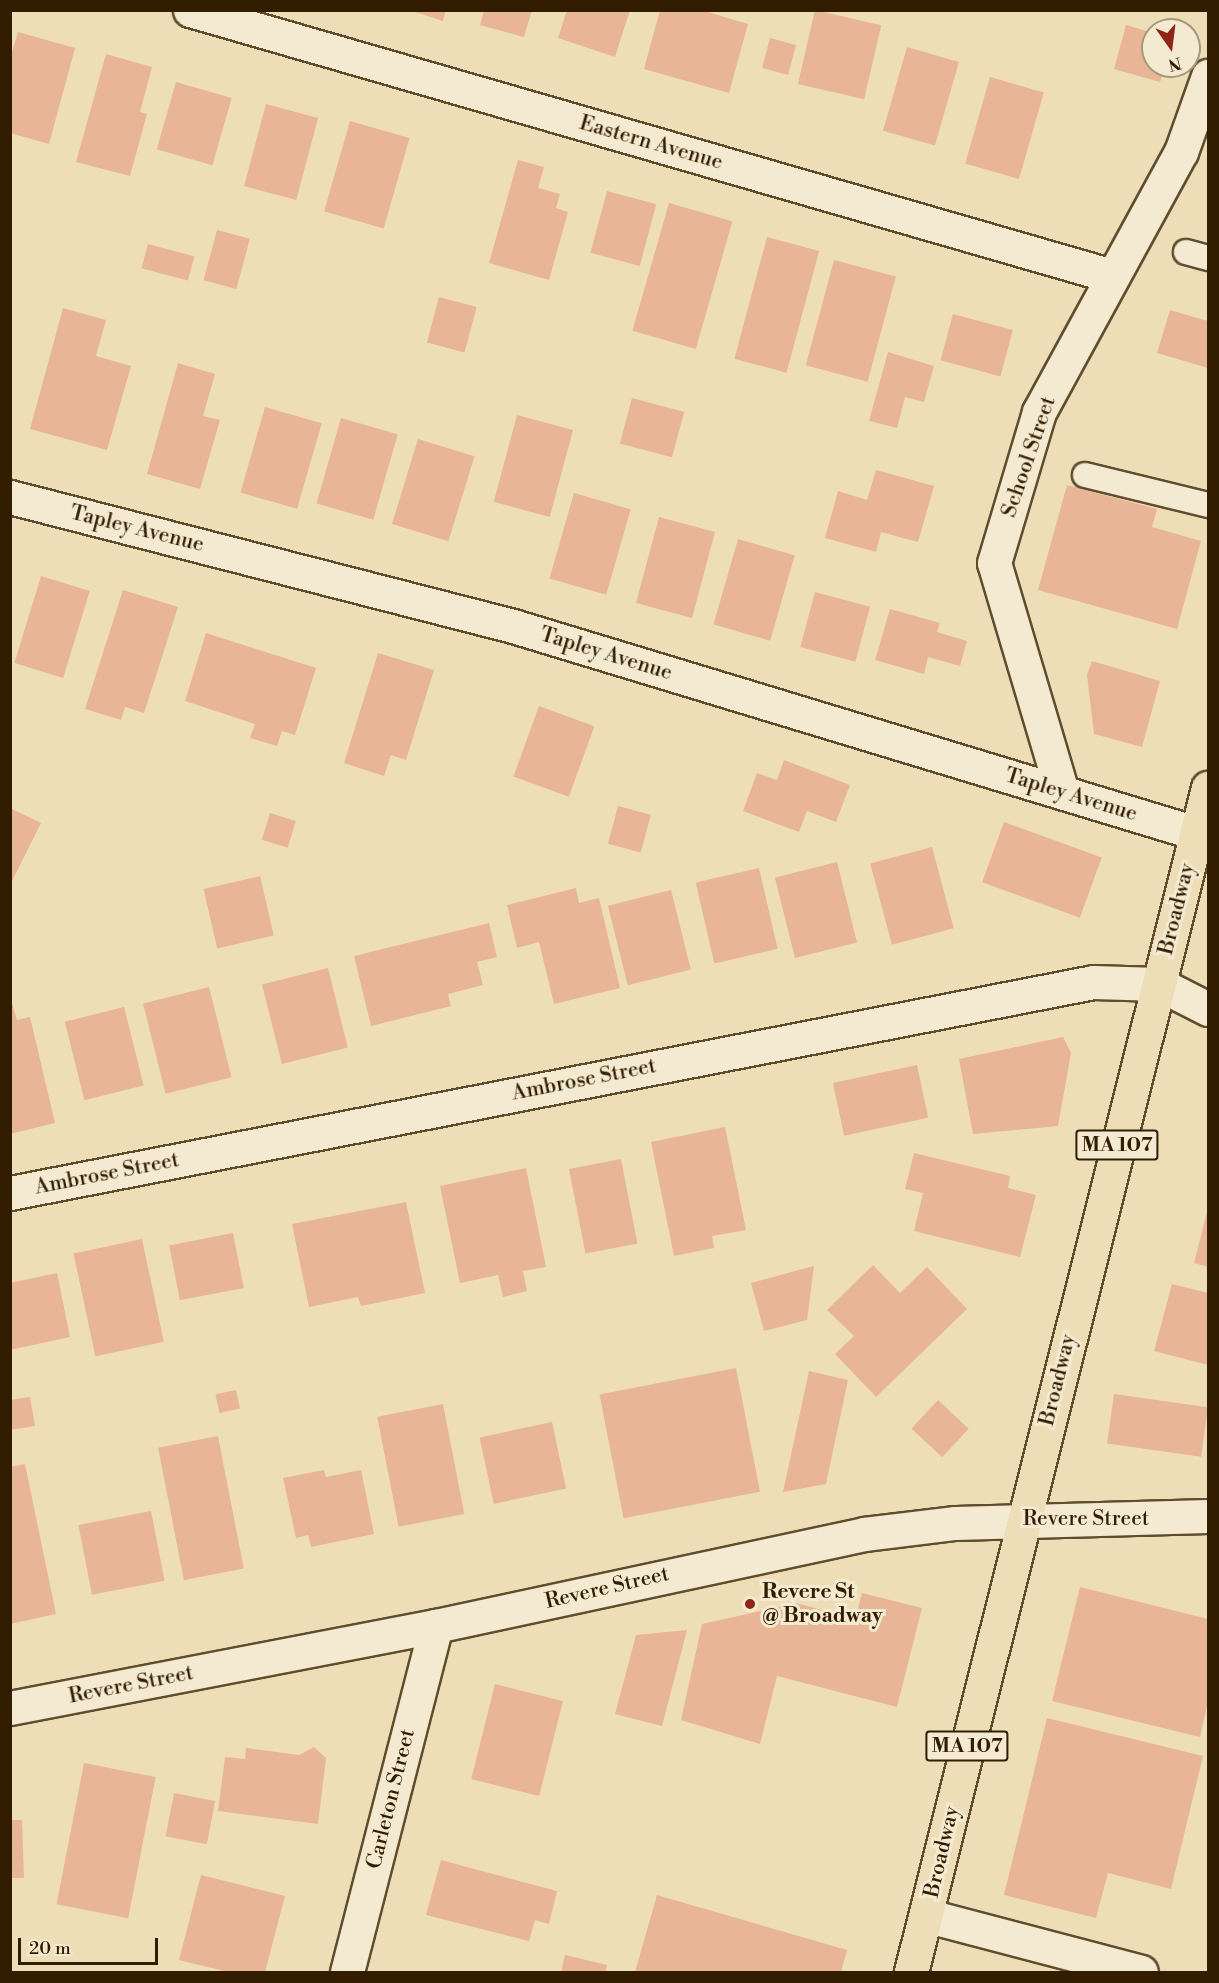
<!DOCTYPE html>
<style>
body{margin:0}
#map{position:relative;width:1219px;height:1983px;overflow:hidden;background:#eddeb8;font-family:"Libre Bodoni",serif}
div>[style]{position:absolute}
.building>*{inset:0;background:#e8b697;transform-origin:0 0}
.roads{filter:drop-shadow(2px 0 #614d2e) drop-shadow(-2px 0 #614d2e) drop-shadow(0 2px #614d2e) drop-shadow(0 -2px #614d2e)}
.service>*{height:24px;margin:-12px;padding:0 12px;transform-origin:12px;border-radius:12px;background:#f3ead1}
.minor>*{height:33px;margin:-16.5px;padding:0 16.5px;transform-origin:16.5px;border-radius:16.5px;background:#f3ead1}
.tertiary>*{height:33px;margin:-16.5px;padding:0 16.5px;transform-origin:16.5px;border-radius:16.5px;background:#f3ead1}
.primary>*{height:33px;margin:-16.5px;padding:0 16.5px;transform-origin:16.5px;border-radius:16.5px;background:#eddeb8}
.dots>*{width:16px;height:16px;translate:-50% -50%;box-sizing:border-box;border:3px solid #f3ead1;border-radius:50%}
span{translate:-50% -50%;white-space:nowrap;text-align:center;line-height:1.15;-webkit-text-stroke:6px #f3ead1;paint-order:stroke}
.shield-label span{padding:2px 4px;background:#f3ead1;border:2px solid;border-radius:4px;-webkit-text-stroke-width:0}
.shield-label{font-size:20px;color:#321d00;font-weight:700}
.street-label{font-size:21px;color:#321d00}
.poi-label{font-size:21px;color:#321d00;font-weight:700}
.left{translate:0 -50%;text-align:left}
.frame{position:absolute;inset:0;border:12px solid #321d00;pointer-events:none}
.north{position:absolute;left:1141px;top:18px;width:60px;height:60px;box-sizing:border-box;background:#f3ead1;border:2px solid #a6987d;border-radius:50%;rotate:166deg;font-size:16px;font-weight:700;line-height:24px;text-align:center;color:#321d00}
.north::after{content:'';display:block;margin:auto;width:21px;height:27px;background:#8f2418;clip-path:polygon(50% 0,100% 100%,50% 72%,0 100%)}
.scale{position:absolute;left:18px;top:1938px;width:140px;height:27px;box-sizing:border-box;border:3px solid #321d00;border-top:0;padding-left:8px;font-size:18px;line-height:21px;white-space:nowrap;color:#321d00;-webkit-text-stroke:4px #f3ead1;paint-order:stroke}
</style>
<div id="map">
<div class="building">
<i style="clip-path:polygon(409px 10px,446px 10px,443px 21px)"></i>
<i style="clip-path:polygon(484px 10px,532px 10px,524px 37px,480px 25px)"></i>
<i style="clip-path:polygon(567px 10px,630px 10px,615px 57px,558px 38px)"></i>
<i style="clip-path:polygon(660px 10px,701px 10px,748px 24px,729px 93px,644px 69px)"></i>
<i style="left:815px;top:10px;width:68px;height:76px;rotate:13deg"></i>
<i style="clip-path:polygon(1126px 25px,1153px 33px,1153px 66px,1165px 66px,1160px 82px,1114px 69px)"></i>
<i style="clip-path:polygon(18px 32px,75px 48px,49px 144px,10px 133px,10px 59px)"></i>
<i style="left:770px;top:38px;width:27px;height:31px;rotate:15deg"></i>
<i style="left:907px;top:47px;width:54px;height:87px;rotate:16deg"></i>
<i style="clip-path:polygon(106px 54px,152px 67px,140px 112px,147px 114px,130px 176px,76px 162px)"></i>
<i style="left:990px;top:77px;width:56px;height:90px;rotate:16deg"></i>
<i style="left:176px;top:82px;width:58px;height:70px;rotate:16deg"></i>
<i style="left:266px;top:104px;width:54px;height:85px;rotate:15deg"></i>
<i style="left:350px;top:121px;width:62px;height:94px;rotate:16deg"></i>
<i style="clip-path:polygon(518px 160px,544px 167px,538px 188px,560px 194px,556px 208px,568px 212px,549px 280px,489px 263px)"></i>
<i style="left:607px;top:191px;width:51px;height:64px;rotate:15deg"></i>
<i style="left:669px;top:203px;width:66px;height:133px;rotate:16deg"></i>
<i style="left:217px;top:230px;width:34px;height:52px;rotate:15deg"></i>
<i style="left:767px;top:237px;width:54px;height:126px;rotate:15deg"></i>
<i style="left:148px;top:244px;width:48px;height:25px;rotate:15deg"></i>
<i style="left:834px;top:260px;width:64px;height:109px;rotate:15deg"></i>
<i style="left:439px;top:297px;width:39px;height:47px;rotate:15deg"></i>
<i style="clip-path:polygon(63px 308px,106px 320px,96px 356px,131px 366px,107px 450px,30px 429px)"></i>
<i style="clip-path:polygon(1170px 310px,1208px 321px,1208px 368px,1157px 353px)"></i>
<i style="left:953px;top:314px;width:62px;height:48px;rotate:15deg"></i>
<i style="clip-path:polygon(888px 352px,934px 366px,924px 402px,905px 397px,897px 428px,869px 421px)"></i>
<i style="clip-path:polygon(178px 363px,215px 374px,203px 416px,220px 420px,200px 489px,147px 474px)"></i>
<i style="left:632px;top:398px;width:54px;height:47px;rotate:15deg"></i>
<i style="left:265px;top:407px;width:59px;height:89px;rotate:16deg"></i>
<i style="left:517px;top:415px;width:58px;height:90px;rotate:15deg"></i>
<i style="left:341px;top:418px;width:59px;height:89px;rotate:16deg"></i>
<i style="left:418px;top:439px;width:59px;height:89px;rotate:17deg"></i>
<i style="clip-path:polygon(876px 470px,934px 486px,918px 542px,881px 532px,876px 552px,825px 538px,838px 491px,867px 500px)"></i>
<i style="clip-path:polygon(1067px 485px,1157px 509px,1152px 527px,1201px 541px,1177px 629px,1038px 590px)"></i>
<i style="left:574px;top:493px;width:59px;height:89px;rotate:16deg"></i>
<i style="left:659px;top:517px;width:58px;height:89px;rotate:15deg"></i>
<i style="left:738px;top:539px;width:59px;height:89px;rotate:16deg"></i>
<i style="left:41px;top:576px;width:51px;height:91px;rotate:17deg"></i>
<i style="clip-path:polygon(123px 590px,178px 607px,144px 713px,125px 707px,121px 720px,85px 709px)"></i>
<i style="left:815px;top:592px;width:57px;height:57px;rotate:15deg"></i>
<i style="clip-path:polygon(890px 609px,940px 623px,937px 632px,967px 641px,960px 666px,928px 657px,924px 674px,875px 660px)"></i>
<i style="clip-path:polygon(206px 633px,316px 668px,295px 735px,282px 731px,277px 746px,250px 738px,255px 724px,185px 701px)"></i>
<i style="clip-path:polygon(378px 653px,434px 670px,406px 760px,391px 755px,384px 776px,344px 763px)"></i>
<i style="clip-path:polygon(1092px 661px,1160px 681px,1142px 747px,1094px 734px,1087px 675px)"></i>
<i style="left:539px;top:706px;width:59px;height:75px;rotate:20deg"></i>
<i style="clip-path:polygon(784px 760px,850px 785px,836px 822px,807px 811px,799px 832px,743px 811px,757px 773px,777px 780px)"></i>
<i style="left:618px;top:806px;width:34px;height:39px;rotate:15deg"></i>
<i style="clip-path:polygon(10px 808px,41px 823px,10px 885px)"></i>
<i style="left:270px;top:813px;width:27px;height:28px;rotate:17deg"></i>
<i style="left:1004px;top:822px;width:104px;height:64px;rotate:20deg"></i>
<i style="left:932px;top:847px;width:84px;height:64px;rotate:75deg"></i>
<i style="left:837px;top:862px;width:83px;height:64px;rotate:76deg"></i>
<i style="left:759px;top:868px;width:83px;height:65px;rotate:77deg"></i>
<i style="left:260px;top:876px;width:61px;height:58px;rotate:77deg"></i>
<i style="clip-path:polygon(576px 888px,579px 903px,599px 898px,620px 988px,554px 1004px,539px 942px,517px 948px,507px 905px)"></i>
<i style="left:671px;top:890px;width:82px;height:65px;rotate:76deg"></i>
<i style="clip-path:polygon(489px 923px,497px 957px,477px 962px,483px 985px,448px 994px,451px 1006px,371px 1026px,354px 956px)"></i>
<i style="left:328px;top:968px;width:82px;height:68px;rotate:76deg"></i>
<i style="left:209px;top:987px;width:93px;height:68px;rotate:76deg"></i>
<i style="clip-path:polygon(10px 996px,17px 1020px,30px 1017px,55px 1123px,10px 1134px)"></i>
<i style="left:124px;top:1007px;width:81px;height:61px;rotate:76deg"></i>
<i style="clip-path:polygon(1063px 1037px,1071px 1053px,1058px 1126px,973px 1134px,959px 1059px)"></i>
<i style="left:917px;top:1065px;width:54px;height:86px;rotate:78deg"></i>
<i style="clip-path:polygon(725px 1127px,746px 1230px,712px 1236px,714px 1248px,674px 1256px,651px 1142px)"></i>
<i style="clip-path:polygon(914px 1153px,1010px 1176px,1008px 1188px,1036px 1195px,1020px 1257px,914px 1231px,923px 1193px,905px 1189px)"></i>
<i style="left:621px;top:1159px;width:86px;height:53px;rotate:79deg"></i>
<i style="clip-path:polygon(526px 1168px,546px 1267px,523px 1271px,527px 1291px,503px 1297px,498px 1275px,460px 1283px,440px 1186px)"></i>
<i style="clip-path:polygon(406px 1202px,425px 1293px,361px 1306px,358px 1297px,309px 1307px,292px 1224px)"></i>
<i style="clip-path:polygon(1208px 1208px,1208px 1267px,1194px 1263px)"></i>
<i style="left:233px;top:1233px;width:56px;height:65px;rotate:79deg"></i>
<i style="left:142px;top:1239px;width:105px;height:70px;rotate:78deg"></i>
<i style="clip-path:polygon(873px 1265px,900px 1293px,927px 1267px,967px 1309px,876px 1397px,835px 1354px,854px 1336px,827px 1310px)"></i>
<i style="clip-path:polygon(814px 1266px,807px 1320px,764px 1331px,751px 1283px)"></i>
<i style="clip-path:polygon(57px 1273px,70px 1337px,10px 1350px,10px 1283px)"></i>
<i style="clip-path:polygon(1172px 1284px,1208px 1293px,1208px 1365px,1154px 1351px)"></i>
<i style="left:736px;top:1368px;width:126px;height:139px;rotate:79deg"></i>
<i style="clip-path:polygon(809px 1371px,848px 1380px,826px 1484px,783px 1492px)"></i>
<i style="left:236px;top:1390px;width:19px;height:21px;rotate:78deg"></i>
<i style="left:1114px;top:1394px;width:95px;height:50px;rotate:8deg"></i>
<i style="clip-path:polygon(30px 1397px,35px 1426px,10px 1430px,10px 1400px)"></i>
<i style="left:938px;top:1400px;width:42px;height:39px;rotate:43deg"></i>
<i style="left:443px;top:1404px;width:112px;height:67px;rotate:79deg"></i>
<i style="left:552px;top:1422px;width:68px;height:74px;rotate:78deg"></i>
<i style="left:218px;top:1436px;width:135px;height:61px;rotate:79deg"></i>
<i style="clip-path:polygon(25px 1464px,56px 1614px,10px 1624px,10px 1467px)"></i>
<i style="clip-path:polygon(324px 1470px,326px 1477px,361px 1470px,374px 1534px,311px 1547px,308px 1535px,296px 1538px,283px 1478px)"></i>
<i style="left:151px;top:1511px;width:71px;height:74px;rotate:79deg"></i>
<i style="clip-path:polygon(1080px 1587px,1208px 1619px,1208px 1702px,1200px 1737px,1052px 1701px)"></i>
<i style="clip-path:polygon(862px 1593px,922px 1608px,897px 1707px,777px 1676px,760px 1744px,681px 1720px,702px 1624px,796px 1603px,855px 1619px)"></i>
<i style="clip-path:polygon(687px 1630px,662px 1726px,615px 1714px,636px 1635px)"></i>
<i style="left:495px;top:1684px;width:70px;height:98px;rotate:14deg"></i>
<i style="clip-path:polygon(1047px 1718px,1203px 1756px,1171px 1889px,1108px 1873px,1096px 1918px,1004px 1895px)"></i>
<i style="clip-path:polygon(314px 1747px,326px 1758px,318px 1824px,218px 1811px,225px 1757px,245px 1759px,246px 1748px,299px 1755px)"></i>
<i style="left:84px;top:1763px;width:73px;height:144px;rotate:11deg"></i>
<i style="left:174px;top:1793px;width:42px;height:44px;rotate:11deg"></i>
<i style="clip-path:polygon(10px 1820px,22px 1820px,24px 1878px,10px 1878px)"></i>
<i style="clip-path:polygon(441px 1860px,557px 1891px,549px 1924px,535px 1920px,529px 1941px,426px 1915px)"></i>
<i style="clip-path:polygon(201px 1875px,285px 1896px,265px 1972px,228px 1972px,179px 1960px)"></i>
<i style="clip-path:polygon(657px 1895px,847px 1950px,841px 1972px,635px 1972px)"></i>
<i style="clip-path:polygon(565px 1955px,607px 1965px,605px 1972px,561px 1972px)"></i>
</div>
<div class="roads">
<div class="service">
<i style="left:1186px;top:252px;width:23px;rotate:15deg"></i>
<i style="left:1085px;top:475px;width:127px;rotate:13.7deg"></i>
</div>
<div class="minor">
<i style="left:190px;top:10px;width:960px;rotate:16.09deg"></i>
<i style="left:10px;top:497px;width:519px;rotate:14.38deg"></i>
<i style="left:513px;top:626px;width:714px;rotate:16.86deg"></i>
<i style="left:1062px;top:792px;width:239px;rotate:-106.5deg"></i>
<i style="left:994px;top:563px;width:158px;rotate:-73.4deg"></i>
<i style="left:1039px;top:412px;width:296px;rotate:-61.4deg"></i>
<i style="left:1181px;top:152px;width:81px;rotate:-70.4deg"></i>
<i style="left:10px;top:1193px;width:1103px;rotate:-11.02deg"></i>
<i style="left:1093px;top:982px;width:66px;rotate:1.7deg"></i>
<i style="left:928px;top:1916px;width:220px;rotate:14.7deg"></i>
<i style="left:347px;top:1972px;width:357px;rotate:-75.6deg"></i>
</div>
<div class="tertiary">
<i style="left:1159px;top:984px;width:55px;rotate:27deg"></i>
<i style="left:10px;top:1708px;width:434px;rotate:-10.9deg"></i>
<i style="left:436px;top:1626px;width:438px;rotate:-12.1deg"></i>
<i style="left:864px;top:1534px;width:92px;rotate:-6.9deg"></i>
<i style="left:955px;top:1523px;width:253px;rotate:-1.6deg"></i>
</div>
<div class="primary">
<i style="left:911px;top:1972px;width:1221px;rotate:-75.92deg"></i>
</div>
</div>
<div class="dots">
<i style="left:750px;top:1604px;background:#8f2418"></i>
</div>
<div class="shield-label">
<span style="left:1117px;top:1145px">MA 107</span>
<span style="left:967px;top:1746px">MA 107</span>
</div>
<div class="street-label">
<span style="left:651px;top:143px;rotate:16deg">Eastern Avenue</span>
<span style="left:1029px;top:457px;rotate:-71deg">School Street</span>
<span style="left:137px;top:529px;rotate:14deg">Tapley Avenue</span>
<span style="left:606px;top:654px;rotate:17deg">Tapley Avenue</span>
<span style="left:1071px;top:795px;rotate:17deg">Tapley Avenue</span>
<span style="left:1177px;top:909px;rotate:-76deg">Broadway</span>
<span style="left:584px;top:1080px;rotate:-11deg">Ambrose Street</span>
<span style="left:107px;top:1174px;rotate:-11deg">Ambrose Street</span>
<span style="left:1058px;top:1380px;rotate:-76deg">Broadway</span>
<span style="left:1086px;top:1519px">Revere Street</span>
<span style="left:607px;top:1588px;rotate:-13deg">Revere Street</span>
<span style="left:131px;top:1685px;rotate:-11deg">Revere Street</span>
<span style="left:391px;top:1799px;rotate:-76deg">Carleton Street</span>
<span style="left:942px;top:1852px;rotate:-77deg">Broadway</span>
</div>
<div class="poi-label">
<span class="left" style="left:762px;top:1604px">Revere St<br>@ Broadway</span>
</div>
<div class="frame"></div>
<div class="north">N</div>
<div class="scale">20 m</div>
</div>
